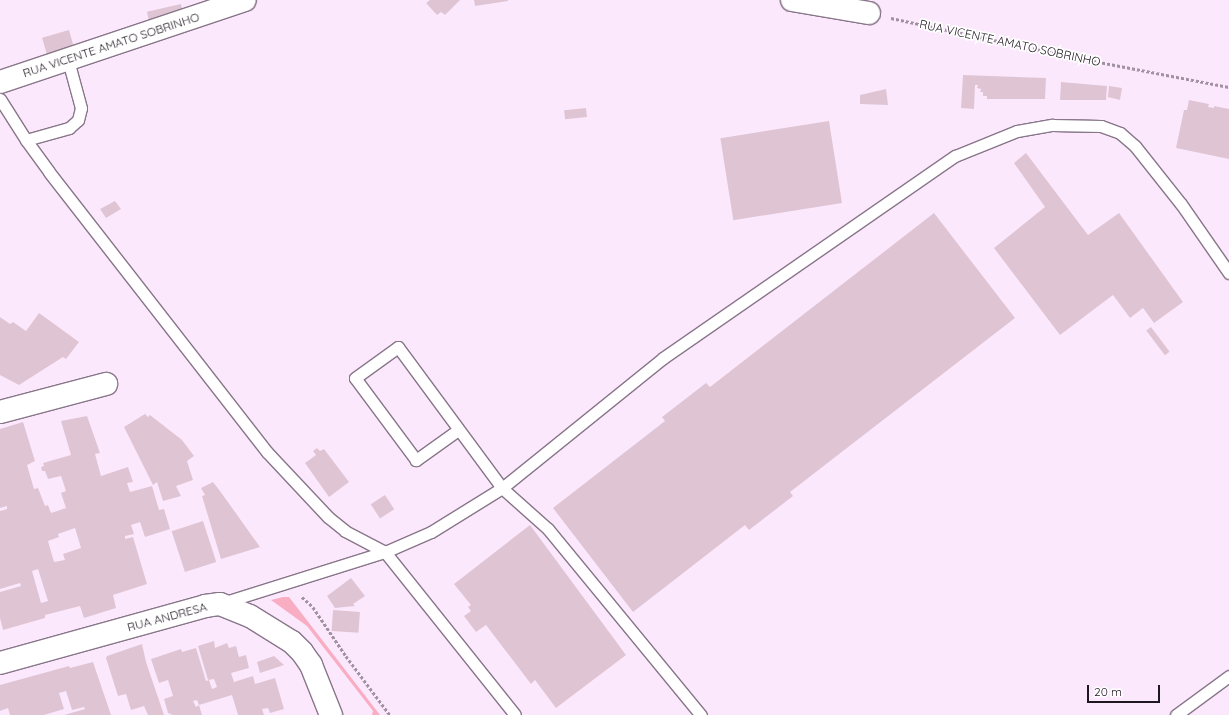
<!DOCTYPE html>
<style>
body{margin:0}
#map{position:relative;width:1229px;height:715px;overflow:hidden;background:#fce8fd;font-family:Quicksand,sans-serif}
div>[style]{position:absolute}
.green>*{inset:0;background:#f8adc2}
.building>*{inset:0;background:#dfc5d4;transform-origin:0 0}
.path>*{height:2.5px;margin-top:-1.25px;transform-origin:0;background:repeating-linear-gradient(90deg,#a192a2 0 3px,transparent 0 5px)}
.roads{filter:drop-shadow(1px 0 #887689) drop-shadow(-1px 0 #887689) drop-shadow(0 1px #887689) drop-shadow(0 -1px #887689)}
.lane>*{height:11px;margin:-5.5px;padding:0 5.5px;transform-origin:5.5px;border-radius:5.5px;background:#fff}
.street>*{height:22px;margin:-11px;padding:0 11px;transform-origin:11px;border-radius:11px;background:#fff}
span{translate:-50% -50%;white-space:nowrap;text-align:center;line-height:1.15;-webkit-text-stroke:3.5px #fff;paint-order:stroke}
.street-label{font-size:12px;color:#1e171f}
.scale{position:absolute;left:1087px;top:685px;width:73px;height:18px;box-sizing:border-box;border:2px solid #1e171f;border-top:0;padding-left:5px;font-size:12px;line-height:14px;white-space:nowrap;color:#1e171f;-webkit-text-stroke:3px #fff;paint-order:stroke}
</style>
<div id="map">
<div class="green">
<i style="clip-path:polygon(283px 597px,289px 597px,380px 715px,372px 715px,373px 711px,307px 626px,271px 600px)"></i>
</div>
<div class="building">
<i style="clip-path:polygon(430px 0,460px 0,445px 15px,441px 12px,437px 15px,426px 3px)"></i>
<i style="clip-path:polygon(474px 0,508px 0,508px 1px,475px 6px)"></i>
<i style="left:181px;top:4px;width:13px;height:35px;rotate:77deg"></i>
<i style="left:69px;top:30px;width:22px;height:28px;rotate:74deg"></i>
<i style="clip-path:polygon(963px 75px,1046px 78px,1045px 99px,987px 99px,987px 96px,983px 96px,983px 92px,980px 92px,981px 89px,977px 88px,978px 85px,975px 85px,974px 109px,961px 108px)"></i>
<i style="clip-path:polygon(1061px 82px,1107px 86px,1106px 100px,1060px 100px)"></i>
<i style="clip-path:polygon(1109px 86px,1122px 88px,1120px 100px,1108px 97px)"></i>
<i style="clip-path:polygon(886px 89px,888px 105px,860px 104px,860px 95px)"></i>
<i style="clip-path:polygon(1189px 100px,1209px 104px,1208px 107px,1214px 108px,1214px 106px,1229px 109px,1229px 159px,1176px 148px,1184px 110px,1187px 110px)"></i>
<i style="left:586px;top:108px;width:9px;height:22px;rotate:84deg"></i>
<i style="left:829px;top:121px;width:83px;height:110px;rotate:81deg"></i>
<i style="clip-path:polygon(1026px 153px,1088px 235px,1119px 213px,1183px 302px,1154px 323px,1143px 308px,1130px 318px,1113px 295px,1060px 335px,994px 248px,1045px 207px,1014px 163px)"></i>
<i style="clip-path:polygon(115px 201px,121px 209px,106px 218px,100px 209px)"></i>
<i style="clip-path:polygon(934px 213px,1015px 318px,790px 492px,793px 496px,749px 530px,745px 525px,633px 612px,553px 508px,665px 421px,662px 417px,706px 383px,710px 387px)"></i>
<i style="clip-path:polygon(39px 313px,79px 342px,66px 359px,63px 357px,19px 385px,0 375px,0 317px,10px 324px,13px 322px,26px 331px)"></i>
<i style="left:1151px;top:327px;width:31px;height:6px;rotate:53deg"></i>
<i style="clip-path:polygon(145px 414px,148px 417px,150px 415px,182px 440px,194px 456px,187px 461px,193px 480px,176px 486px,181px 496px,163px 501px,157px 482px,153px 485px,124px 427px)"></i>
<i style="clip-path:polygon(evenodd,87px 416px,100px 453px,95px 454px,101px 476px,128px 467px,133px 482px,127px 483px,130px 492px,152px 486px,159px 510px,164px 509px,170px 529px,145px 537px,140px 522px,131px 525px,134px 534px,125px 536px,125px 539px,133px 537px,147px 584px,113px 595px,116px 608px,84px 618px,80px 606px,45px 615px,45px 618px,3px 630px,0 618px,0 592px,21px 586px,20px 583px,0 589px,0 511px,7px 509px,7px 506px,0 508px,0 429px,23px 422px,35px 461px,27px 465px,34px 489px,38px 488px,45px 506px,48px 505px,51px 513px,66px 508px,61px 493px,66px 491px,61px 476px,48px 479px,45px 471px,42px 471px,41px 467px,44px 466px,43px 463px,71px 455px,61px 421px,87px 416px,75px 528px,81px 548px,63px 554px,65px 560px,54px 562px,48px 541px,59px 537px,58px 534px,75px 528px,87px 416px,38px 569px,48px 601px,41px 603px,32px 571px,38px 569px)"></i>
<i style="clip-path:polygon(317px 448px,320px 451px,324px 449px,349px 482px,329px 497px,305px 463px,316px 455px,313px 451px)"></i>
<i style="clip-path:polygon(213px 482px,220px 491px,260px 547px,221px 559px,202px 496px,205px 495px,201px 488px)"></i>
<i style="left:385px;top:495px;width:17px;height:17px;rotate:57deg"></i>
<i style="left:203px;top:521px;width:43px;height:33px;rotate:72deg"></i>
<i style="clip-path:polygon(530px 525px,626px 655px,556px 708px,535px 680px,531px 684px,486px 625px,476px 632px,464px 616px,471px 611px,468px 607px,471px 605px,454px 584px)"></i>
<i style="clip-path:polygon(351px 578px,365px 596px,353px 604px,355px 606px,335px 608px,327px 596px)"></i>
<i style="left:333px;top:610px;width:27px;height:21px;rotate:4deg"></i>
<i style="clip-path:polygon(214px 641px,215px 648px,227px 643px,229px 648px,236px 646px,239px 657px,246px 655px,249px 668px,231px 673px,234px 682px,253px 676px,255px 684px,275px 678px,284px 709px,270px 713px,268px 708px,262px 709px,264px 715px,238px 715px,232px 695px,199px 705px,197px 700px,193px 701px,196px 707px,199px 705px,202px 715px,173px 715px,168px 713px,164px 699px,173px 696px,168px 680px,159px 683px,151px 659px,181px 649px,182px 652px,196px 648px,206px 681px,209px 680px,212px 689px,217px 687px,214px 679px,208px 680px,198px 646px)"></i>
<i style="clip-path:polygon(142px 644px,146px 662px,164px 715px,148px 715px,144px 706px,131px 710px,126px 694px,118px 696px,106px 658px,107px 656px)"></i>
<i style="clip-path:polygon(274px 656px,284px 665px,260px 673px,257px 662px)"></i>
<i style="clip-path:polygon(93px 662px,111px 715px,64px 715px,85px 709px,84px 707px,72px 710px,66px 691px,59px 693px,64px 709px,44px 715px,10px 715px,8px 708px,0 711px,0 685px,69px 666px,70px 668px)"></i>
</div>
<div class="path">
<i style="left:891px;top:18px;width:181px;rotate:12.1deg"></i>
<i style="left:1068px;top:56px;width:164px;rotate:10.9deg"></i>
<i style="left:302px;top:597px;width:15px;rotate:42deg"></i>
<i style="left:313px;top:607px;width:59px;rotate:56deg"></i>
<i style="left:346px;top:656px;width:74px;rotate:53.3deg"></i>
</div>
<div class="roads">
<div class="lane">
<i style="left:0;top:99px;width:49px;rotate:57.6deg"></i>
<i style="left:26px;top:140px;width:39px;rotate:54deg"></i>
<i style="left:49px;top:172px;width:355px;rotate:52.1deg"></i>
<i style="left:267px;top:452px;width:89px;rotate:46.8deg"></i>
<i style="left:328px;top:517px;width:22px;rotate:39deg"></i>
<i style="left:345px;top:531px;width:45px;rotate:27.7deg"></i>
<i style="left:385px;top:552px;width:50px;rotate:-23.5deg"></i>
<i style="left:431px;top:532px;width:84px;rotate:-31.8deg"></i>
<i style="left:502px;top:488px;width:207px;rotate:-38.9deg"></i>
<i style="left:663px;top:358px;width:355px;rotate:-34.7deg"></i>
<i style="left:955px;top:156px;width:67px;rotate:-22deg"></i>
<i style="left:1017px;top:131px;width:36px;rotate:-10deg"></i>
<i style="left:1052px;top:125px;width:49px;rotate:1.2deg"></i>
<i style="left:1101px;top:126px;width:20px;rotate:20deg"></i>
<i style="left:1120px;top:133px;width:20px;rotate:41deg"></i>
<i style="left:1135px;top:146px;width:74px;rotate:51.6deg"></i>
<i style="left:1181px;top:204px;width:84px;rotate:55.2deg"></i>
<i style="left:26px;top:140px;width:45px;rotate:-15.6deg"></i>
<i style="left:69px;top:128px;width:12px;rotate:-42deg"></i>
<i style="left:78px;top:120px;width:12px;rotate:-76deg"></i>
<i style="left:81px;top:108px;width:50px;rotate:-105.2deg"></i>
<i style="left:458px;top:430px;width:52px;rotate:144.5deg"></i>
<i style="left:416px;top:460px;width:102px;rotate:-126.6deg"></i>
<i style="left:355px;top:378px;width:53px;rotate:-35.8deg"></i>
<i style="left:398px;top:347px;width:175px;rotate:53.6deg"></i>
<i style="left:502px;top:488px;width:62px;rotate:41.7deg"></i>
<i style="left:548px;top:529px;width:241px;rotate:50.6deg"></i>
<i style="left:222px;top:603px;width:171px;rotate:-17.4deg"></i>
<i style="left:385px;top:552px;width:208px;rotate:51.4deg"></i>
<i style="left:1176px;top:715px;width:66px;rotate:-36.3deg"></i>
</div>
<div class="street">
<i style="left:792px;top:0;width:78px;rotate:9.6deg"></i>
<i style="left:0;top:82px;width:258px;rotate:-18.5deg"></i>
<i style="left:0;top:412px;width:110px;rotate:-14.8deg"></i>
<i style="left:0;top:663px;width:213px;rotate:-15.5deg"></i>
<i style="left:205px;top:606px;width:15px;rotate:-8deg"></i>
<i style="left:220px;top:604px;width:32px;rotate:22deg"></i>
<i style="left:250px;top:616px;width:49px;rotate:31.8deg"></i>
<i style="left:292px;top:642px;width:14px;rotate:45deg"></i>
<i style="left:302px;top:652px;width:16px;rotate:55deg"></i>
<i style="left:311px;top:665px;width:54px;rotate:68.2deg"></i>
</div>
</div>
<div class="street-label">
<span style="left:1010px;top:43px;rotate:12deg">RUA VICENTE AMATO SOBRINHO</span>
<span style="left:111px;top:45px;rotate:-18deg">RUA VICENTE AMATO SOBRINHO</span>
<span style="left:167px;top:617px;rotate:-15deg">RUA ANDRESA</span>
</div>
<div class="scale">20 m</div>
</div>
